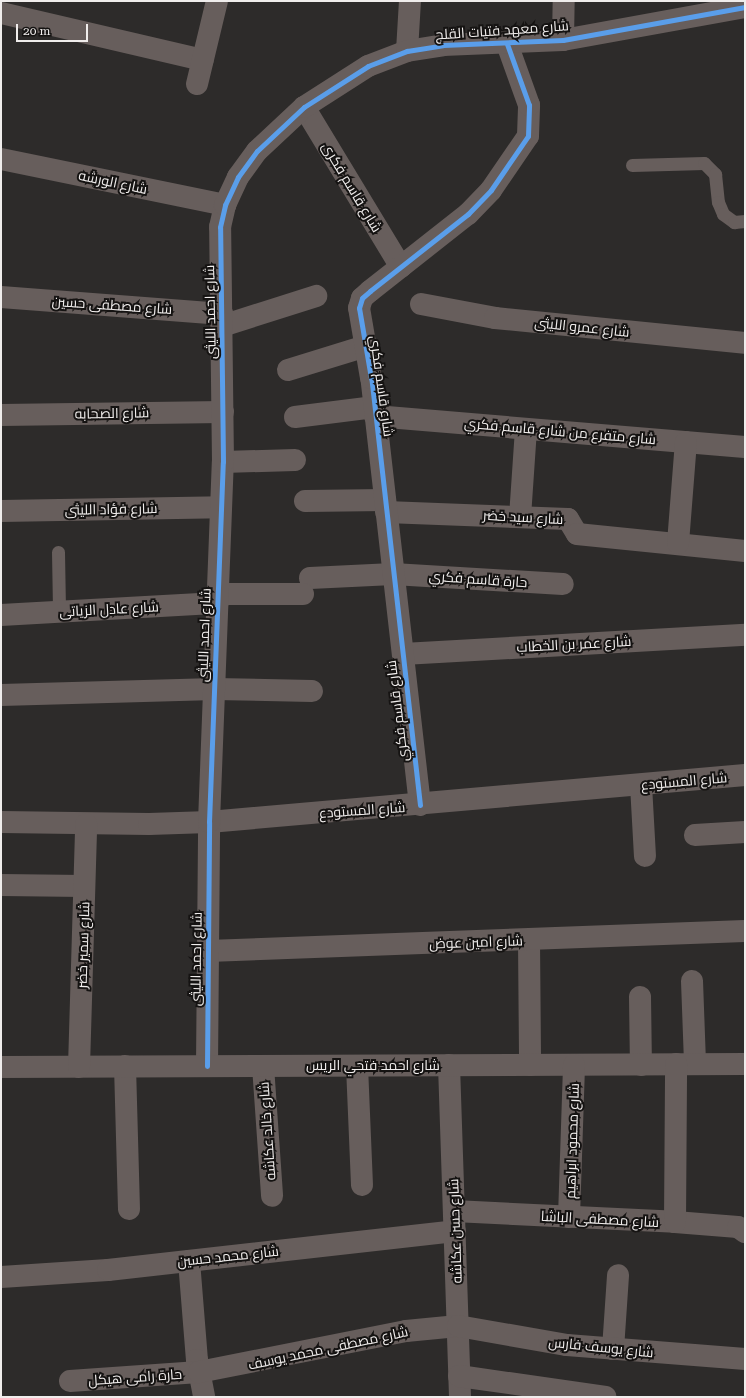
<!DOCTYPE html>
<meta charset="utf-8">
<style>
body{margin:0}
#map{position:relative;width:746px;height:1398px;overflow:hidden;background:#2d2b2a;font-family:"Roboto Serif",Cairo,serif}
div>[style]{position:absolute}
.service>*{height:13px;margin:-6.5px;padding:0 6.5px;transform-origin:6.5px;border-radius:6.5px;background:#675e5c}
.minor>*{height:22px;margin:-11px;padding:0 11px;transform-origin:11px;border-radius:11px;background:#675e5c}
.cycleway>*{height:5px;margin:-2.5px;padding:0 2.5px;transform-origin:2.5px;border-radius:2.5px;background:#5a9eea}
span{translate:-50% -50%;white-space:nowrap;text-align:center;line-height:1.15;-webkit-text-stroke:4px #151312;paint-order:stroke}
.street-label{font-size:14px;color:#f0edec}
.frame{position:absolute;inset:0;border:2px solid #f0edec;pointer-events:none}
.scale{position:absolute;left:16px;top:24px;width:72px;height:18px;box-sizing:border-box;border:2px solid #f0edec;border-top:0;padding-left:5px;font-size:12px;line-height:14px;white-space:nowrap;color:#f0edec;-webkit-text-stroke:3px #151312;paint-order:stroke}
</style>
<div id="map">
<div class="service">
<i style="left:632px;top:165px;width:72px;rotate:-1.6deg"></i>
<i style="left:704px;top:163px;width:16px;rotate:45deg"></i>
<i style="left:715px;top:174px;width:28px;rotate:84deg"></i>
<i style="left:718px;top:202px;width:13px;rotate:67deg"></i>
<i style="left:723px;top:214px;width:14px;rotate:36deg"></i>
<i style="left:734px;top:222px;width:11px;rotate:-5deg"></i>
<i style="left:58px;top:552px;width:60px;rotate:89deg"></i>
</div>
<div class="minor">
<i style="left:1px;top:13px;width:207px;rotate:13.1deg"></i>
<i style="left:563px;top:40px;width:39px;rotate:-89deg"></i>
<i style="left:407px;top:51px;width:50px;rotate:-86.6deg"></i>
<i style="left:197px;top:84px;width:85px;rotate:-76.5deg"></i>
<i style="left:304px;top:107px;width:187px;rotate:58.8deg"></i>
<i style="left:1px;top:159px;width:229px;rotate:11.6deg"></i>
<i style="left:1px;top:297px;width:222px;rotate:4.4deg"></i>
<i style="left:421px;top:304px;width:75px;rotate:10.7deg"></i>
<i style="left:495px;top:318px;width:251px;rotate:5.7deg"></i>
<i style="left:222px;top:326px;width:99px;rotate:-17.7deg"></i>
<i style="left:288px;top:370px;width:82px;rotate:-17.1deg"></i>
<i style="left:1px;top:415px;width:222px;rotate:-0.8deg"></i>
<i style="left:375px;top:416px;width:371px;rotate:4.8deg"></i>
<i style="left:295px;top:417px;width:80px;rotate:-7.2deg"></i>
<i style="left:223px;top:462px;width:72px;rotate:-1.6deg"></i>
<i style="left:305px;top:501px;width:80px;rotate:-0.7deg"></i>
<i style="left:1px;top:511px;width:220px;rotate:-1deg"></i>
<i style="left:386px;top:512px;width:182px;rotate:2.2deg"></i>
<i style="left:568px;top:519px;width:17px;rotate:59deg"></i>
<i style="left:577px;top:534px;width:169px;rotate:5.8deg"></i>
<i style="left:520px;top:517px;width:88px;rotate:-86.1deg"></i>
<i style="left:678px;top:543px;width:101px;rotate:-85.5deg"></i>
<i style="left:310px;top:578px;width:83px;rotate:-2.8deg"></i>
<i style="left:393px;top:574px;width:170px;rotate:3.4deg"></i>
<i style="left:218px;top:594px;width:85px"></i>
<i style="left:1px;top:615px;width:217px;rotate:-3.2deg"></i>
<i style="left:403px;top:654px;width:343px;rotate:-3.2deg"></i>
<i style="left:1px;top:695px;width:214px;rotate:-1.6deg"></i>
<i style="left:215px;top:689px;width:97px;rotate:1.2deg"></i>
<i style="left:641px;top:785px;width:71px;rotate:86.8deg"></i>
<i style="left:420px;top:805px;width:430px;rotate:-96.5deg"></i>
<i style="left:371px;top:378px;width:71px;rotate:-99.7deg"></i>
<i style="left:359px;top:308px;width:10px;rotate:-73deg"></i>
<i style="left:362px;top:298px;width:11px;rotate:-41deg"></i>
<i style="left:370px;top:291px;width:125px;rotate:-38.2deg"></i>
<i style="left:468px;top:214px;width:33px;rotate:-46deg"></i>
<i style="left:491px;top:190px;width:65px;rotate:-55.6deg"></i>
<i style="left:528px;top:136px;width:31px;rotate:-88deg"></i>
<i style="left:529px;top:105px;width:65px;rotate:-109.8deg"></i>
<i style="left:1px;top:822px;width:148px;rotate:0.8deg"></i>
<i style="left:149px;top:824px;width:60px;rotate:-1.9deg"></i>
<i style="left:209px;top:822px;width:538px;rotate:-5.01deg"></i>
<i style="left:695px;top:835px;width:50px;rotate:-3.4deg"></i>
<i style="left:1px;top:885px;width:83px;rotate:0.7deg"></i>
<i style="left:529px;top:941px;width:124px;rotate:89.5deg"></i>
<i style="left:208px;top:951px;width:537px;rotate:-2.13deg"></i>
<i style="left:692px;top:981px;width:83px;rotate:87.9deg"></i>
<i style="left:640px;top:997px;width:68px;rotate:89.2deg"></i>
<i style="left:449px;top:1065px;width:332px;rotate:88.1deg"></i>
<i style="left:125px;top:1066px;width:143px;rotate:88.4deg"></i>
<i style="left:207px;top:1066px;width:244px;rotate:-89.5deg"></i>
<i style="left:209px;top:822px;width:360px;rotate:-87.8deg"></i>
<i style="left:223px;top:462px;width:235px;rotate:-90.7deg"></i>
<i style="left:220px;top:227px;width:23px;rotate:-77deg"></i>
<i style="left:225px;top:205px;width:31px;rotate:-65deg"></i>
<i style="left:238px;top:177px;width:32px;rotate:-54deg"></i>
<i style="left:257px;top:151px;width:64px;rotate:-43.1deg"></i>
<i style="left:304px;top:107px;width:76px;rotate:-32.6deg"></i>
<i style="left:368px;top:66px;width:42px;rotate:-21deg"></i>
<i style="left:407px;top:51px;width:36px;rotate:-9deg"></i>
<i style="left:443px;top:45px;width:120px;rotate:-2.4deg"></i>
<i style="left:563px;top:40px;width:185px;rotate:-10.3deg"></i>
<i style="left:263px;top:1066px;width:130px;rotate:86deg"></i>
<i style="left:357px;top:1066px;width:119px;rotate:87.6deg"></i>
<i style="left:1px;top:1067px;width:744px;rotate:-0.23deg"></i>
<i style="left:79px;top:1067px;width:243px;rotate:-88.3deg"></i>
<i style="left:454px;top:1211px;width:221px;rotate:2.8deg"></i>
<i style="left:675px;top:1222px;width:63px;rotate:4.5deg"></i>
<i style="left:738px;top:1227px;width:9px;rotate:36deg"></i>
<i style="left:569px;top:1217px;width:152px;rotate:-88.1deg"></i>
<i style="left:675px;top:1222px;width:158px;rotate:-89.6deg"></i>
<i style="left:189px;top:1261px;width:99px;rotate:85.4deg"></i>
<i style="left:197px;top:1360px;width:38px;rotate:79deg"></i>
<i style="left:1px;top:1277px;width:107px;rotate:-3.7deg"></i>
<i style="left:108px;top:1270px;width:349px;rotate:-6.4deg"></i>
<i style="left:613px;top:1349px;width:74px;rotate:-86.1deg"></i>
<i style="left:459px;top:1376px;width:148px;rotate:8.1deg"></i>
<i style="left:70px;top:1381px;width:129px;rotate:-4deg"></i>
<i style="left:199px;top:1372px;width:211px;rotate:-11.2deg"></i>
<i style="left:406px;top:1331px;width:52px;rotate:-5.5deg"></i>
<i style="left:458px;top:1326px;width:111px;rotate:9.9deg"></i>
<i style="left:567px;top:1345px;width:179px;rotate:4.5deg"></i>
</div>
<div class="cycleway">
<i style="left:420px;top:805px;width:430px;rotate:-96.5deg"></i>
<i style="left:371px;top:378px;width:71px;rotate:-99.7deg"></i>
<i style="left:359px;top:308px;width:10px;rotate:-73deg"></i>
<i style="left:362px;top:298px;width:11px;rotate:-41deg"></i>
<i style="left:370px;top:291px;width:125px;rotate:-38.2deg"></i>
<i style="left:468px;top:214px;width:33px;rotate:-46deg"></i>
<i style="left:491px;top:190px;width:65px;rotate:-55.6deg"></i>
<i style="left:528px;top:136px;width:31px;rotate:-88deg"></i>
<i style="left:529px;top:105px;width:65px;rotate:-109.8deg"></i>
<i style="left:207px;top:1066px;width:244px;rotate:-89.5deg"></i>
<i style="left:209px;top:822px;width:360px;rotate:-87.8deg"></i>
<i style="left:223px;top:462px;width:235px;rotate:-90.7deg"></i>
<i style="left:220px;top:227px;width:23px;rotate:-77deg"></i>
<i style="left:225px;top:205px;width:31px;rotate:-65deg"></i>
<i style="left:238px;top:177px;width:32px;rotate:-54deg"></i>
<i style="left:257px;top:151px;width:64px;rotate:-43.1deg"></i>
<i style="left:304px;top:107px;width:76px;rotate:-32.6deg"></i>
<i style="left:368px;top:66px;width:42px;rotate:-21deg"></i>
<i style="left:407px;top:51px;width:36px;rotate:-9deg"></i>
<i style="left:443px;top:45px;width:120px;rotate:-2.4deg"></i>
<i style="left:563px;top:40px;width:185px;rotate:-10.3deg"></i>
</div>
<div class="street-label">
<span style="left:502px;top:30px;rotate:-4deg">شارع معهد فتيات القلج</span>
<span style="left:113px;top:182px;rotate:12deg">شارع الورشه</span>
<span style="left:352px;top:187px;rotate:59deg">شارع قاسم فكرى</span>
<span style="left:112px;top:305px;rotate:4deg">شارع مصطفى حسين</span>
<span style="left:210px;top:312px;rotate:-91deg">شارع احمد الليثى</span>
<span style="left:582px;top:327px;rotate:6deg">شارع عمرو الليثى</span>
<span style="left:382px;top:386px;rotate:82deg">شارع قاسم فكري</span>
<span style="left:112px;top:413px;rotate:-1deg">شارع الصحابه</span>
<span style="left:560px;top:431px;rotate:5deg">شارع متفرع من شارع قاسم فكري</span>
<span style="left:111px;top:509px;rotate:-1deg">شارع فؤاد الليثى</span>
<span style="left:523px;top:517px;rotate:3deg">شارع سيد خضر</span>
<span style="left:478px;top:579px;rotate:4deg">حارة قاسم فكري</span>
<span style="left:109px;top:609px;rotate:-3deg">شارع عادل الزياتى</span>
<span style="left:204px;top:635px;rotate:-88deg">شارع احمد الليثى</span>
<span style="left:574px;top:644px;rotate:-3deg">شارع عمر بن الخطاب</span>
<span style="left:397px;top:711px;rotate:-97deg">شارع قاسم فكري</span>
<span style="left:684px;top:781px;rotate:-5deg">شارع المستودع</span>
<span style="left:362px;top:810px;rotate:-4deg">شارع المستودع</span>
<span style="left:476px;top:942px;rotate:-2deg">شارع امين عوض</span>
<span style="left:83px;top:945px;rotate:-88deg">شارع سمير خضر</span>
<span style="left:196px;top:959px;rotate:-89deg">شارع احمد الليثى</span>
<span style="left:373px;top:1065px">شارع احمد فتحي الريس</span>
<span style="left:267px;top:1131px;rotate:-94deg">شارع خالد عكاشه</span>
<span style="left:572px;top:1141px;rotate:-88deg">شارع محمود ابراهيم</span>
<span style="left:600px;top:1219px;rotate:3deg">شارع مصطفى الباشا</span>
<span style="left:455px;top:1231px;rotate:-92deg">شارع حسن عكاشه</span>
<span style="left:228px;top:1256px;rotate:-6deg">شارع محمد حسين</span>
<span style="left:601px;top:1347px;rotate:6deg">شارع يوسف فارس</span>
<span style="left:328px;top:1348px;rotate:-12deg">شارع مصطفى محمد يوسف</span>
<span style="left:135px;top:1377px;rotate:-4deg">حارة رامى هيكل</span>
</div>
<div class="frame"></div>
<div class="scale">20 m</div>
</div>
